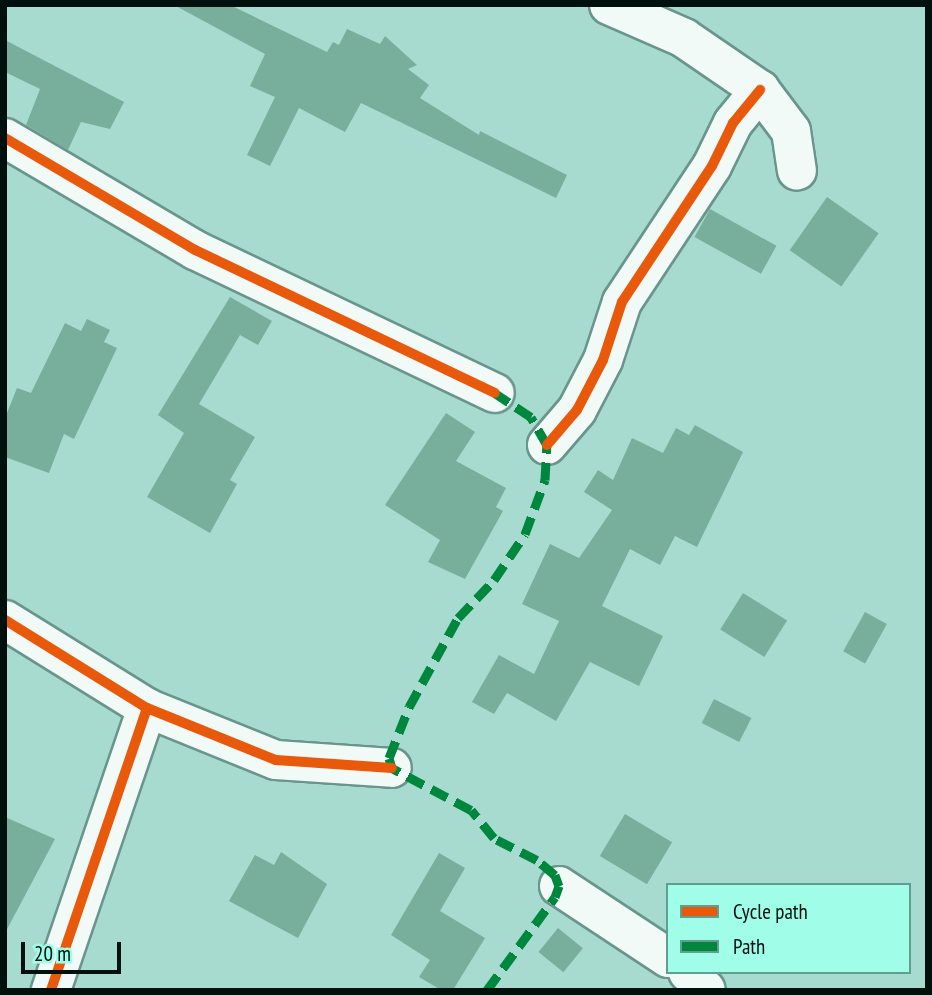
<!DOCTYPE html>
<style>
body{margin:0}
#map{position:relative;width:932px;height:995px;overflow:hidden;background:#a8dbcf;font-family:"PT Sans Narrow",sans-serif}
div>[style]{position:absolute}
.building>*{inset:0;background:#77af9c;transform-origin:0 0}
.roads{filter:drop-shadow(2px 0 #69958c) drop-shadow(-2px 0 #69958c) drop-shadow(0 2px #69958c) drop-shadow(0 -2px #69958c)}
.minor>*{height:38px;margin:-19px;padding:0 19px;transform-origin:19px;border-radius:19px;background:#f2faf8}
.quiet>*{height:9px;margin-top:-4.5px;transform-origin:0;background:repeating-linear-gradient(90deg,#00873e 0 18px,transparent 0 27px)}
.cycleway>*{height:10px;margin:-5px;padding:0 5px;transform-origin:5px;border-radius:5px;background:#e8590c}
span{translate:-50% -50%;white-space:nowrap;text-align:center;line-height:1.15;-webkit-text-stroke:5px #a0fde8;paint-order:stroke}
.frame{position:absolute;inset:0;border:7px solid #00100c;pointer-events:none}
.legend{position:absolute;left:666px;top:883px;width:245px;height:91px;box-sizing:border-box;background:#a0fde8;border:2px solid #609e90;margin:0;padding:9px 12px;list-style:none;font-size:21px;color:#00100c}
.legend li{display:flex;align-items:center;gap:14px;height:35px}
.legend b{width:35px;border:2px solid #609e90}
.scale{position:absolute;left:21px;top:942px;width:100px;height:32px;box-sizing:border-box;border:4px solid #00100c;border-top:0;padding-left:9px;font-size:21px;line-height:24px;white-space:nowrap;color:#00100c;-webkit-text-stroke:5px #a0fde8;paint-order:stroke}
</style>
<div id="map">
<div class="building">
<i style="clip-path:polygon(174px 5px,230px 5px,327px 52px,333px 42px,339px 45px,347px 29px,380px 44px,385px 36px,417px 65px,408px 69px,429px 85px,420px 98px,479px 135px,480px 131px,567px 175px,556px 198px,361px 103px,345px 132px,299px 108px,270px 166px,247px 155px,275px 97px,250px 86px,265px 54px)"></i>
<i style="clip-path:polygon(5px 40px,124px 102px,110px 129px,81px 122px,68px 150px,26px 125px,40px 89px,5px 72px)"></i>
<i style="left:827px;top:197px;width:63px;height:65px;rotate:35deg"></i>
<i style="left:710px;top:209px;width:76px;height:32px;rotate:29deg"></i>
<i style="clip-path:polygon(230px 297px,272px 321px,258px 345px,240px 335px,199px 404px,255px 437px,230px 480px,237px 484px,210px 533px,147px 497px,184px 433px,158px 415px)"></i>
<i style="clip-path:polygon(87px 319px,110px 330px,104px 342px,117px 348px,74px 439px,64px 434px,49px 473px,5px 457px,5px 418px,17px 388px,31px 393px,65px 323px,81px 331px)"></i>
<i style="clip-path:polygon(446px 413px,475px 432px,456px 461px,506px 488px,496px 507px,503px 511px,465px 579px,428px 562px,440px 540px,385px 505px)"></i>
<i style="clip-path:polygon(695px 425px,743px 452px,697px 547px,675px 536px,660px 565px,630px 549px,602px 606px,663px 636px,639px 686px,590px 662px,556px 721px,507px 693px,494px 714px,472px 702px,499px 655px,534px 674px,559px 621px,522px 604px,550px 544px,579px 558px,612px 510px,584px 492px,598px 470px,613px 480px,632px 438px,663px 453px,676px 428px,689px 435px)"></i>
<i style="left:743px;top:593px;width:52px;height:43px;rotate:32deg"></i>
<i style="left:865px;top:612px;width:25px;height:45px;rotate:29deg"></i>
<i style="left:714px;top:699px;width:42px;height:27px;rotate:27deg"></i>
<i style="left:625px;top:814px;width:55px;height:49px;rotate:31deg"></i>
<i style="clip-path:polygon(5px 817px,55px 839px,5px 933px)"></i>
<i style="clip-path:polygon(281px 852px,327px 884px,298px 938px,229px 901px,255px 855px,274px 865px)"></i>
<i style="clip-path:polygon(439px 853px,465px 868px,440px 911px,485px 938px,453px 990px,441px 990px,419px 977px,430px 960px,391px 935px)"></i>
<i style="left:558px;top:928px;width:32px;height:31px;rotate:39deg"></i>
</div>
<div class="roads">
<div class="minor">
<i style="left:609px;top:5px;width:82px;rotate:23.7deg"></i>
<i style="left:684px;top:38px;width:92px;rotate:34.4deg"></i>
<i style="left:760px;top:90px;width:51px;rotate:52.9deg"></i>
<i style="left:791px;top:131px;width:40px;rotate:81.5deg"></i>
<i style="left:5px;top:138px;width:221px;rotate:30.5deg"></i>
<i style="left:195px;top:250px;width:332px;rotate:25.5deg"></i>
<i style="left:547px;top:445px;width:46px;rotate:-49.4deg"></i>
<i style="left:577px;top:410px;width:56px;rotate:-62.5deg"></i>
<i style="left:603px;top:360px;width:61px;rotate:-71.9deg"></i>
<i style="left:622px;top:302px;width:163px;rotate:-56.5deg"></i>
<i style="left:712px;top:166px;width:48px;rotate:-64deg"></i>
<i style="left:733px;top:123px;width:43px;rotate:-50.7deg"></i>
<i style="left:5px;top:620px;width:167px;rotate:31.8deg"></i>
<i style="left:147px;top:708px;width:139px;rotate:22deg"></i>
<i style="left:276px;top:760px;width:116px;rotate:3.9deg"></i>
<i style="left:559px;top:886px;width:131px;rotate:33.4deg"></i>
<i style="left:688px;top:972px;width:25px;rotate:45deg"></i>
<i style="left:51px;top:990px;width:298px;rotate:-71.2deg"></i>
</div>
</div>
<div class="quiet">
<i style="left:487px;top:990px;width:115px;rotate:-53.8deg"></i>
<i style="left:555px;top:897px;width:12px;rotate:-70deg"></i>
<i style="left:559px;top:886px;width:12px;rotate:-110deg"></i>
<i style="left:555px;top:875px;width:23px;rotate:-140deg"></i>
<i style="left:537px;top:860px;width:48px;rotate:-152.9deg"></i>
<i style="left:494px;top:838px;width:36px;rotate:-129deg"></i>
<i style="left:471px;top:810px;width:89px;rotate:-152deg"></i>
<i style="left:392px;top:768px;width:10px;rotate:-107deg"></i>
<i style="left:389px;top:758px;width:55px;rotate:-68.6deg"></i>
<i style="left:409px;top:707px;width:102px;rotate:-61.2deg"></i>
<i style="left:458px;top:618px;width:52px;rotate:-46.5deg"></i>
<i style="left:494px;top:580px;width:55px;rotate:-56deg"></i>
<i style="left:525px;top:534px;width:58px;rotate:-69.7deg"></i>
<i style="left:545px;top:480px;width:35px;rotate:-87deg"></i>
<i style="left:547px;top:445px;width:32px;rotate:-120deg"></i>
<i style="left:531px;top:417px;width:43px;rotate:-146.3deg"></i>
</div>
<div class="cycleway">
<i style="left:5px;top:138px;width:221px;rotate:30.5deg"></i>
<i style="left:195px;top:250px;width:332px;rotate:25.5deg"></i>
<i style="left:547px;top:445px;width:46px;rotate:-49.4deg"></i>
<i style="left:577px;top:410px;width:56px;rotate:-62.5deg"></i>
<i style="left:603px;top:360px;width:61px;rotate:-71.9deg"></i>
<i style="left:622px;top:302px;width:163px;rotate:-56.5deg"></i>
<i style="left:712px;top:166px;width:48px;rotate:-64deg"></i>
<i style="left:733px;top:123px;width:43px;rotate:-50.7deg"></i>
<i style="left:5px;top:620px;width:167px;rotate:31.8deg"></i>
<i style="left:147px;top:708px;width:139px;rotate:22deg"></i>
<i style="left:276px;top:760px;width:116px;rotate:3.9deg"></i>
<i style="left:51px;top:990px;width:298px;rotate:-71.2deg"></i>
</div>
<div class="frame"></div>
<ul class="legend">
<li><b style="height:9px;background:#e8590c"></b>Cycle path</li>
<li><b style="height:9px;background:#00873e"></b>Path</li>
</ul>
<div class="scale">20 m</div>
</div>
